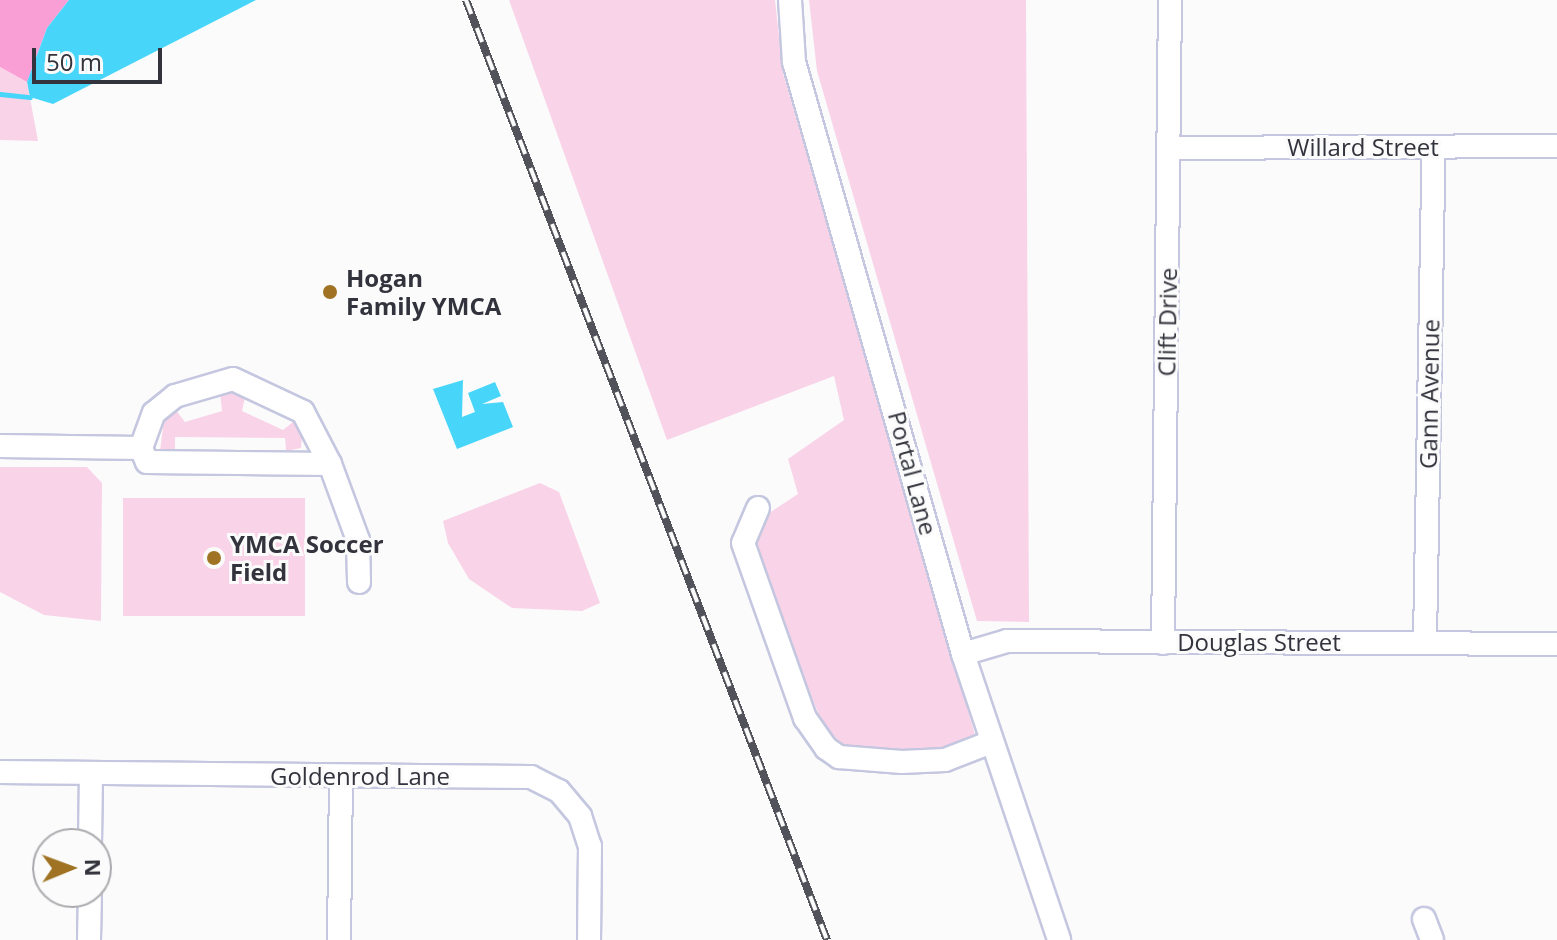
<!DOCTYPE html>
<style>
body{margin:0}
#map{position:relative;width:1557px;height:940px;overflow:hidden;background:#fbfbfb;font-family:"Open Sans",sans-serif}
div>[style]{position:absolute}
.green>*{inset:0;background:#f9d3e8;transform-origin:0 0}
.forest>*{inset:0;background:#fa9fd6}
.water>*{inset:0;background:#47d6f9}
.stream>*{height:5px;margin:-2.5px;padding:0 2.5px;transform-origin:2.5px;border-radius:2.5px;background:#47d6f9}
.roads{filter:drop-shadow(2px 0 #c4c7df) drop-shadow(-2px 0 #c4c7df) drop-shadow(0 2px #c4c7df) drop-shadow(0 -2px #c4c7df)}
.minor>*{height:22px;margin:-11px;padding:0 11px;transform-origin:11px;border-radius:11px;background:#fff}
.rail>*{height:8px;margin-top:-4px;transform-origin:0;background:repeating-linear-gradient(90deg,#fbfbfb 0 15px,#52535a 0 30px);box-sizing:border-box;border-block:2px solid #52535a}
.dots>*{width:22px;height:22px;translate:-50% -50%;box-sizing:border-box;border:4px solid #fbfbfb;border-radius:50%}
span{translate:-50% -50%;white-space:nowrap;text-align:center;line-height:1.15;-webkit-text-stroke:6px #fbfbfb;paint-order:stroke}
.street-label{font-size:24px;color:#32333c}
.poi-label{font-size:24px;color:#32333c;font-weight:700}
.left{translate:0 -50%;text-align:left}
.north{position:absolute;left:32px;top:828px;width:80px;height:80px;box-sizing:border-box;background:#fbfbfb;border:2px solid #ababaf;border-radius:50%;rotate:89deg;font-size:22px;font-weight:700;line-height:32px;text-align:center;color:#32333c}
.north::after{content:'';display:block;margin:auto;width:28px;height:36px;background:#9f7323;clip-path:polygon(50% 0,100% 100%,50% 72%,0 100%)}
.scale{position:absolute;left:32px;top:48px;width:130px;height:36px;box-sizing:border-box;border:4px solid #32333c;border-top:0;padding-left:10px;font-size:24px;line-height:28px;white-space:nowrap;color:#32333c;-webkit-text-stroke:6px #fbfbfb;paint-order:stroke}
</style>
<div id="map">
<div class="green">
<i style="clip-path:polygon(509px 0,775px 0,783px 73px,976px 738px,950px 754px,848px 748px,824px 728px,752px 546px,763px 517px,798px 494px,788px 459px,844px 420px,834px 376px,667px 440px)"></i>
<i style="clip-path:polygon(809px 0,1026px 0,1029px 622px,977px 621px,817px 71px)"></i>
<i style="clip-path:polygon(0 67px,27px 82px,38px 141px,0 140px)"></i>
<i style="clip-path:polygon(220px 392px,246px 393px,242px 411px,283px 430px,293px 422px,303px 426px,301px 448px,286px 451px,285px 438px,175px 437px,175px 452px,160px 451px,164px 420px,175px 409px,185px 422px,222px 411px)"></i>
<i style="clip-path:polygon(0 467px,87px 467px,102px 483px,101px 621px,44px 615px,0 592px)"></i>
<i style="clip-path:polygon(540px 483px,559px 492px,600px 603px,582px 611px,512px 608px,469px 579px,448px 543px,443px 521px)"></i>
<i style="left:123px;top:498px;width:182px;height:118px"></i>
</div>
<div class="forest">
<i style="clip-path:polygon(0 0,69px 0,47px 28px,27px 82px,0 67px)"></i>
</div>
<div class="water">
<i style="clip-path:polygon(69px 0,256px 0,53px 104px,30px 97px,27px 82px,47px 28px)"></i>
<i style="clip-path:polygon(463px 380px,462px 417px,475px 412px,468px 393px,495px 382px,501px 396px,482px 404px,503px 402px,513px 427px,457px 449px,433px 389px)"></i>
</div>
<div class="stream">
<i style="left:0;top:94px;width:30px;rotate:6deg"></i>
</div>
<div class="roads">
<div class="minor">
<i style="left:790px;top:0;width:62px;rotate:86.3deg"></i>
<i style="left:794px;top:62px;width:616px;rotate:74.07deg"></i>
<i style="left:963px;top:654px;width:302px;rotate:71.4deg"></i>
<i style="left:1170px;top:148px;width:387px;rotate:-0.3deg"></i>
<i style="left:0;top:446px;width:141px;rotate:0.8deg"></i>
<i style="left:141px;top:448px;width:15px;rotate:67deg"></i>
<i style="left:147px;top:462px;width:183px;rotate:0.6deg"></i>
<i style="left:330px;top:464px;width:81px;rotate:69.8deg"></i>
<i style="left:358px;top:540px;width:42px;rotate:88.6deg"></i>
<i style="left:141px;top:448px;width:37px;rotate:-70deg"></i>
<i style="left:154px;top:413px;width:27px;rotate:-39deg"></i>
<i style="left:175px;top:396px;width:60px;rotate:-16.3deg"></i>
<i style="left:233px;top:379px;width:77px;rotate:25.2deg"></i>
<i style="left:303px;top:412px;width:59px;rotate:62.6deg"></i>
<i style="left:758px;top:508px;width:38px;rotate:113deg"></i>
<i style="left:743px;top:543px;width:186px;rotate:70.5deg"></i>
<i style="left:805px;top:718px;width:37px;rotate:55deg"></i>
<i style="left:826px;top:748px;width:16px;rotate:35deg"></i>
<i style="left:839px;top:757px;width:63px;rotate:4.5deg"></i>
<i style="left:902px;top:762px;width:43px;rotate:-2.7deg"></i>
<i style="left:945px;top:760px;width:47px;rotate:-21.1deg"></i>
<i style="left:1425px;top:641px;width:494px;rotate:-89deg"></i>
<i style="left:1163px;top:643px;width:643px;rotate:-89.38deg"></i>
<i style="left:963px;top:654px;width:46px;rotate:-16.5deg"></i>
<i style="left:1007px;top:641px;width:550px;rotate:0.31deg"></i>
<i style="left:0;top:772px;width:531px;rotate:0.54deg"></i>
<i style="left:531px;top:777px;width:31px;rotate:27deg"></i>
<i style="left:559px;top:791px;width:33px;rotate:50deg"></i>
<i style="left:580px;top:816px;width:32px;rotate:72deg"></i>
<i style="left:590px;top:846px;width:94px;rotate:90.6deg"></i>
<i style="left:90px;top:844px;width:70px;rotate:-89.2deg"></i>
<i style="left:1424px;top:919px;width:22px;rotate:69deg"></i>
<i style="left:89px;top:940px;width:48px;rotate:-88.8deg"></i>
<i style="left:339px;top:940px;width:163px;rotate:-89.3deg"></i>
</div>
</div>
<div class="rail">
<i style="left:466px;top:0;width:1007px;rotate:68.99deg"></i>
</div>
<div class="dots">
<i style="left:330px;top:292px;background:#9f7323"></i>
<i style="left:214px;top:558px;background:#9f7323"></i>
</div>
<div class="street-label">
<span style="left:1363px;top:147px">Willard Street</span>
<span style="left:1167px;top:322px;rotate:-89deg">Clift Drive</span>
<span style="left:1429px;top:394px;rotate:-89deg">Gann Avenue</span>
<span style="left:913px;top:473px;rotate:75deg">Portal Lane</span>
<span style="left:1259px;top:642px">Douglas Street</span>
<span style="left:360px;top:776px">Goldenrod Lane</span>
</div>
<div class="poi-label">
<span class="left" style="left:346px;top:292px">Hogan<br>Family YMCA</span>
<span class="left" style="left:230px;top:558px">YMCA Soccer<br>Field</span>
</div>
<div class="north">N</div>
<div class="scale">50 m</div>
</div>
